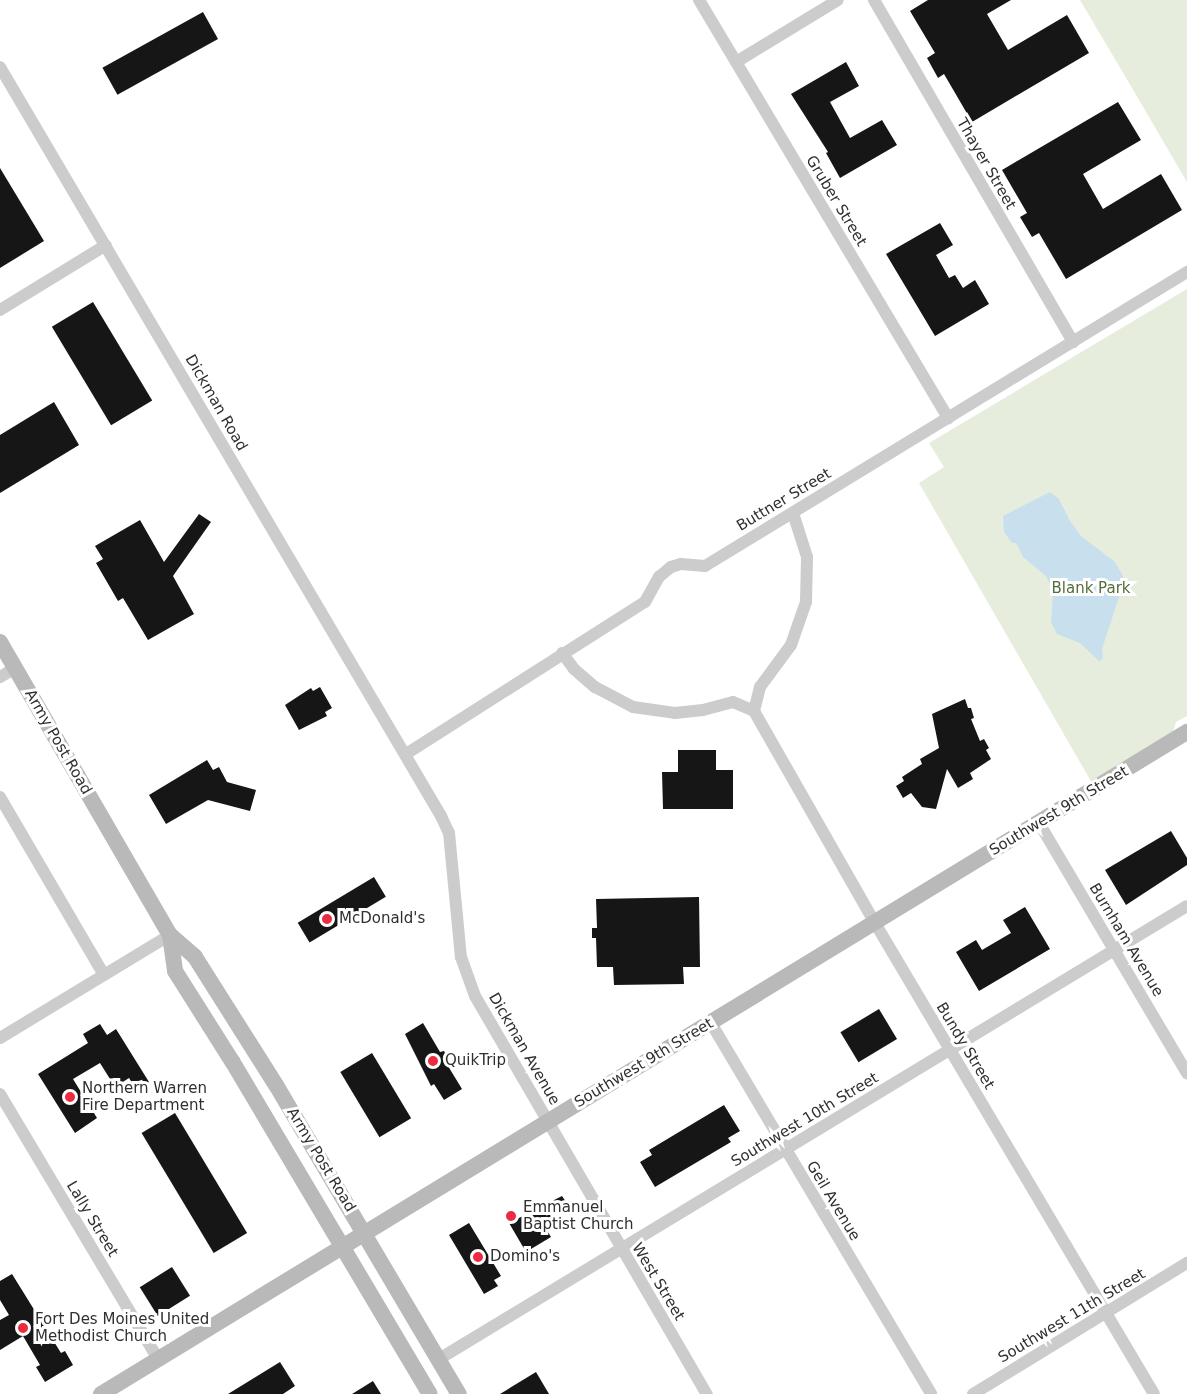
<!DOCTYPE html>
<style>
body{margin:0}
#map{position:relative;width:1187px;height:1394px;overflow:hidden;background:#fff;font-family:"DejaVu Sans",sans-serif}
div>[style]{position:absolute}
.green>*{inset:0;background:#e6eddc}
.water>*{inset:0;background:#c8e0ed}
.building>*{inset:0;background:#161616;transform-origin:0 0}
.minor>*{height:12px;margin:-6px;padding:0 6px;transform-origin:6px;border-radius:6px;background:#ccc}
.secondary>*{height:16px;margin:-8px;padding:0 8px;transform-origin:8px;border-radius:8px;background:#b9b9b9}
.dots>*{width:16px;height:16px;translate:-50% -50%;box-sizing:border-box;border:3px solid #fff;border-radius:50%}
span{translate:-50% -50%;white-space:nowrap;text-align:center;line-height:1.15;-webkit-text-stroke:6px #fff;paint-order:stroke}
.street-label{font-size:15px;color:#2f2f2f}
.park-label{font-size:15px;color:#546d3a}
.poi-label{font-size:15px;color:#2f2f2f}
.left{translate:0 -50%;text-align:left}
</style>
<div id="map">
<div class="green">
<i style="clip-path:polygon(1080px 0,1187px 0,1187px 182px,1135px 93px)"></i>
<i style="clip-path:polygon(1187px 289px,1187px 716px,1176px 722px,1173px 732px,1092px 783px,919px 483px,944px 467px,929px 443px)"></i>
</div>
<div class="water">
<i style="clip-path:polygon(1050px 492px,1059px 499px,1070px 521px,1081px 536px,1115px 562px,1123px 576px,1123px 585px,1102px 649px,1103px 659px,1099px 661px,1080px 643px,1057px 634px,1051px 622px,1053px 590px,1046px 576px,1023px 557px,1016px 543px,1012px 543px,1004px 532px,1003px 516px)"></i>
</div>
<div class="building">
<i style="clip-path:polygon(928px 0,1011px 0,987px 14px,1008px 50px,1067px 15px,1089px 53px,972px 122px,944px 74px,938px 78px,927px 58px,935px 53px,910px 11px)"></i>
<i style="left:203px;top:12px;width:31px;height:115px;rotate:61deg"></i>
<i style="clip-path:polygon(846px 62px,859px 86px,830px 102px,850px 138px,882px 120px,897px 145px,840px 178px,826px 153px,828px 152px,791px 94px)"></i>
<i style="clip-path:polygon(1118px 102px,1141px 140px,1083px 174px,1103px 209px,1161px 174px,1182px 210px,1066px 279px,1039px 233px,1032px 237px,1020px 217px,1027px 213px,1002px 170px)"></i>
<i style="clip-path:polygon(0 168px,44px 241px,0 268px)"></i>
<i style="clip-path:polygon(940px 223px,953px 245px,936px 255px,949px 278px,955px 275px,963px 288px,975px 280px,989px 304px,935px 336px,886px 254px)"></i>
<i style="left:93px;top:302px;width:115px;height:48px;rotate:59deg"></i>
<i style="clip-path:polygon(54px 402px,79px 445px,0 493px,0 435px)"></i>
<i style="clip-path:polygon(199px 514px,211px 522px,173px 576px,194px 614px,148px 640px,123px 598px,118px 601px,96px 563px,103px 559px,95px 546px,140px 520px,164px 562px)"></i>
<i style="clip-path:polygon(320px 687px,332px 708px,325px 712px,327px 716px,299px 730px,285px 705px,311px 688px,313px 691px)"></i>
<i style="clip-path:polygon(965px 699px,968px 708px,971px 708px,974px 718px,971px 719px,980px 741px,984px 739px,989px 748px,986px 750px,991px 759px,970px 773px,973px 779px,958px 788px,947px 769px,936px 809px,922px 807px,911px 793px,903px 798px,896px 786px,904px 781px,902px 777px,922px 764px,920px 759px,939px 748px,932px 714px)"></i>
<i style="clip-path:polygon(678px 750px,716px 750px,716px 770px,733px 770px,733px 809px,663px 809px,662px 772px,678px 772px)"></i>
<i style="clip-path:polygon(207px 760px,213px 770px,219px 767px,227px 782px,256px 790px,250px 811px,208px 800px,166px 824px,149px 795px)"></i>
<i style="clip-path:polygon(1171px 831px,1187px 858px,1187px 865px,1126px 905px,1105px 870px)"></i>
<i style="left:374px;top:877px;width:23px;height:89px;rotate:59deg"></i>
<i style="clip-path:polygon(699px 897px,700px 967px,683px 967px,684px 984px,614px 985px,613px 967px,597px 967px,596px 938px,592px 938px,592px 928px,597px 928px,596px 899px)"></i>
<i style="clip-path:polygon(1025px 907px,1050px 949px,979px 991px,956px 952px,976px 940px,982px 950px,1011px 933px,1003px 920px)"></i>
<i style="left:879px;top:1009px;width:35px;height:45px;rotate:59deg"></i>
<i style="clip-path:polygon(423px 1023px,440px 1052px,444px 1051px,451px 1064px,448px 1066px,462px 1089px,444px 1100px,434px 1084px,431px 1086px,405px 1034px)"></i>
<i style="clip-path:polygon(100px 1024px,107px 1035px,116px 1029px,149px 1082px,136px 1089px,129px 1078px,115px 1087px,100px 1063px,73px 1079px,97px 1118px,75px 1133px,38px 1074px,88px 1043px,83px 1034px)"></i>
<i style="left:372px;top:1053px;width:76px;height:37px;rotate:59deg"></i>
<i style="clip-path:polygon(724px 1105px,740px 1131px,728px 1138px,731px 1142px,655px 1187px,640px 1162px,652px 1155px,649px 1150px)"></i>
<i style="left:175px;top:1113px;width:140px;height:39px;rotate:59deg"></i>
<i style="clip-path:polygon(562px 1196px,570px 1208px,543px 1224px,551px 1237px,526px 1252px,509px 1223px)"></i>
<i style="clip-path:polygon(469px 1223px,501px 1276px,494px 1280px,498px 1286px,484px 1294px,449px 1235px)"></i>
<i style="left:172px;top:1267px;width:34px;height:38px;rotate:58deg"></i>
<i style="clip-path:polygon(12px 1274px,61px 1353px,65px 1351px,73px 1365px,45px 1382px,36px 1367px,40px 1365px,23px 1336px,0 1350px,0 1320px,9px 1315px,0 1300px,0 1281px)"></i>
<i style="clip-path:polygon(280px 1362px,295px 1386px,283px 1394px,228px 1394px)"></i>
<i style="clip-path:polygon(536px 1372px,549px 1394px,500px 1394px)"></i>
<i style="clip-path:polygon(373px 1381px,381px 1394px,352px 1394px)"></i>
</div>
<div class="minor">
<i style="left:699px;top:0;width:487px;rotate:59.2deg"></i>
<i style="left:874px;top:0;width:396px;rotate:59.8deg"></i>
<i style="left:736px;top:62px;width:119px;rotate:-31.3deg"></i>
<i style="left:0;top:67px;width:869px;rotate:59.51deg"></i>
<i style="left:441px;top:816px;width:19px;rotate:65deg"></i>
<i style="left:449px;top:833px;width:125px;rotate:84.5deg"></i>
<i style="left:461px;top:957px;width:41px;rotate:70.3deg"></i>
<i style="left:475px;top:996px;width:461px;rotate:59.8deg"></i>
<i style="left:0;top:310px;width:124px;rotate:-31.5deg"></i>
<i style="left:562px;top:653px;width:20px;rotate:53deg"></i>
<i style="left:574px;top:669px;width:28px;rotate:41deg"></i>
<i style="left:595px;top:687px;width:43px;rotate:27.8deg"></i>
<i style="left:633px;top:707px;width:42px;rotate:8.1deg"></i>
<i style="left:675px;top:713px;width:28px;rotate:-6deg"></i>
<i style="left:703px;top:710px;width:31px;rotate:-15deg"></i>
<i style="left:733px;top:702px;width:23px;rotate:23deg"></i>
<i style="left:754px;top:711px;width:244px;rotate:60.3deg"></i>
<i style="left:875px;top:923px;width:547px;rotate:59.36deg"></i>
<i style="left:0;top:677px;width:17px;rotate:-31deg"></i>
<i style="left:754px;top:711px;width:25px;rotate:-76deg"></i>
<i style="left:760px;top:687px;width:52px;rotate:-53.6deg"></i>
<i style="left:791px;top:645px;width:46px;rotate:-70.8deg"></i>
<i style="left:806px;top:602px;width:45px;rotate:-88.7deg"></i>
<i style="left:807px;top:557px;width:46px;rotate:-107.7deg"></i>
<i style="left:406px;top:754px;width:283px;rotate:-32.5deg"></i>
<i style="left:645px;top:602px;width:29px;rotate:-61deg"></i>
<i style="left:659px;top:577px;width:16px;rotate:-40deg"></i>
<i style="left:671px;top:567px;width:10px;rotate:-17deg"></i>
<i style="left:681px;top:564px;width:24px;rotate:5deg"></i>
<i style="left:705px;top:566px;width:565px;rotate:-31.38deg"></i>
<i style="left:0;top:797px;width:206px;rotate:59.7deg"></i>
<i style="left:1039px;top:823px;width:291px;rotate:59.4deg"></i>
<i style="left:711px;top:1023px;width:431px;rotate:59.3deg"></i>
<i style="left:0;top:1038px;width:199px;rotate:-31.2deg"></i>
<i style="left:0;top:1094px;width:309px;rotate:59.2deg"></i>
<i style="left:439px;top:1359px;width:874px;rotate:-31.2deg"></i>
<i style="left:973px;top:1394px;width:251px;rotate:-31.5deg"></i>
</div>
<div class="secondary">
<i style="left:0;top:642px;width:339px;rotate:59.9deg"></i>
<i style="left:170px;top:935px;width:33px;rotate:41deg"></i>
<i style="left:195px;top:957px;width:151px;rotate:57.7deg"></i>
<i style="left:276px;top:1085px;width:359px;rotate:59.4deg"></i>
<i style="left:170px;top:935px;width:36px;rotate:82deg"></i>
<i style="left:175px;top:971px;width:107px;rotate:57.7deg"></i>
<i style="left:232px;top:1061px;width:387px;rotate:59.3deg"></i>
<i style="left:101px;top:1394px;width:1272px;rotate:-31.37deg"></i>
</div>
<div class="dots">
<i style="left:327px;top:919px;background:#ec2b41"></i>
<i style="left:433px;top:1061px;background:#ec2b41"></i>
<i style="left:70px;top:1097px;background:#ec2b41"></i>
<i style="left:511px;top:1216px;background:#ec2b41"></i>
<i style="left:478px;top:1257px;background:#ec2b41"></i>
<i style="left:23px;top:1328px;background:#ec2b41"></i>
</div>
<div class="street-label">
<span style="left:986px;top:164px;rotate:60deg">Thayer Street</span>
<span style="left:836px;top:201px;rotate:59deg">Gruber Street</span>
<span style="left:216px;top:403px;rotate:60deg">Dickman Road</span>
<span style="left:784px;top:500px;rotate:-31deg">Buttner Street</span>
<span style="left:58px;top:742px;rotate:60deg">Army Post Road</span>
<span style="left:1059px;top:811px;rotate:-31deg">Southwest 9th Street</span>
<span style="left:1126px;top:940px;rotate:59deg">Burnham Avenue</span>
<span style="left:965px;top:1046px;rotate:59deg">Bundy Street</span>
<span style="left:524px;top:1049px;rotate:60deg">Dickman Avenue</span>
<span style="left:644px;top:1063px;rotate:-31deg">Southwest 9th Street</span>
<span style="left:805px;top:1120px;rotate:-31deg">Southwest 10th Street</span>
<span style="left:321px;top:1160px;rotate:59deg">Army Post Road</span>
<span style="left:833px;top:1201px;rotate:59deg">Geil Avenue</span>
<span style="left:92px;top:1219px;rotate:59deg">Lally Street</span>
<span style="left:658px;top:1282px;rotate:59deg">West Street</span>
<span style="left:1072px;top:1316px;rotate:-31deg">Southwest 11th Street</span>
</div>
<div class="park-label">
<span style="left:1091px;top:589px">Blank Park</span>
</div>
<div class="poi-label">
<span class="left" style="left:339px;top:919px">McDonald's</span>
<span class="left" style="left:445px;top:1061px">QuikTrip</span>
<span class="left" style="left:82px;top:1097px">Northern Warren<br>Fire Department</span>
<span class="left" style="left:523px;top:1216px">Emmanuel<br>Baptist Church</span>
<span class="left" style="left:490px;top:1257px">Domino's</span>
<span class="left" style="left:35px;top:1328px">Fort Des Moines United<br>Methodist Church</span>
</div>
</div>
